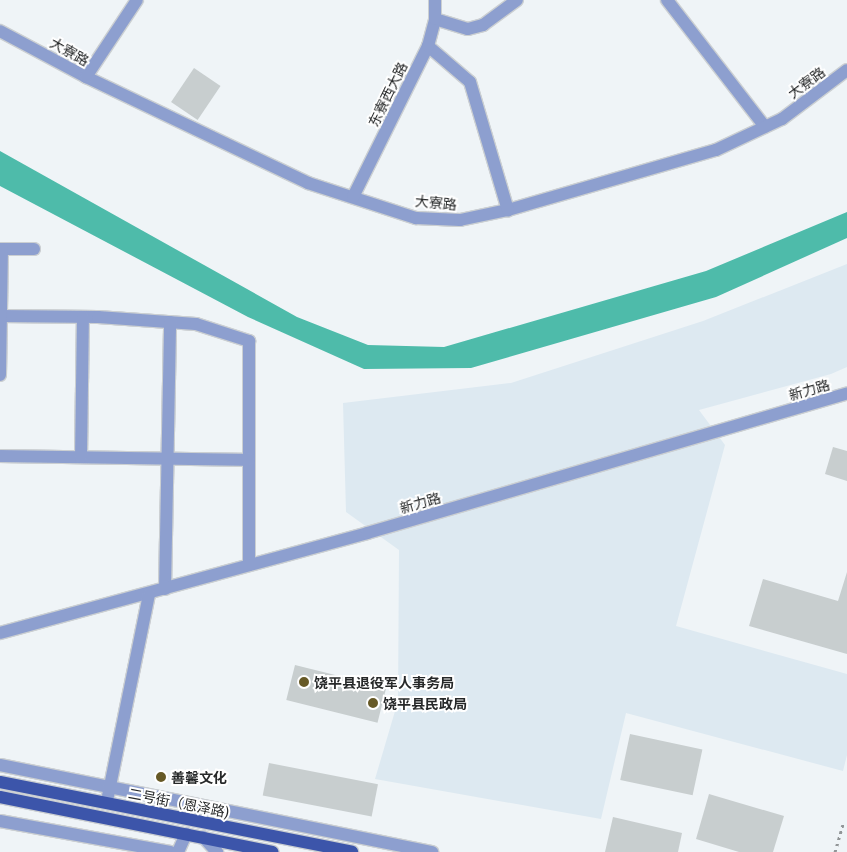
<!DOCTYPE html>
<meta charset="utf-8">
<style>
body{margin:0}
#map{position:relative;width:847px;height:852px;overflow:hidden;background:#eff4f7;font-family:Literata,"Noto Sans SC",serif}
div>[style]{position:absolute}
.built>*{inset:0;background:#dde9f1}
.water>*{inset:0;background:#4ebbaa}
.building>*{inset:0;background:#c8cecf;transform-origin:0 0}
.path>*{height:3px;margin-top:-1.5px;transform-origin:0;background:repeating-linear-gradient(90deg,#919597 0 2.5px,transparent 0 6.5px)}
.roads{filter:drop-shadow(1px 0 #cbcfd2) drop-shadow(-1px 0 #cbcfd2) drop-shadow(0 1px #cbcfd2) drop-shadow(0 -1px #cbcfd2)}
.minor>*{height:12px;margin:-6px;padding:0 6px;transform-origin:6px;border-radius:6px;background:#8d9fcf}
.major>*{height:12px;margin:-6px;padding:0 6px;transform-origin:6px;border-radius:6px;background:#3c55aa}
.dots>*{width:14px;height:14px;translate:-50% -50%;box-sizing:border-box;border:2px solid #fff;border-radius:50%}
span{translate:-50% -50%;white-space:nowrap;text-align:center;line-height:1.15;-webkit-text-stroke:4px #fff;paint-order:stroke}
.street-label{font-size:14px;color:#262829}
.poi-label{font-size:14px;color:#262829;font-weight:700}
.left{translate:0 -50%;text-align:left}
</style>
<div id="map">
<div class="built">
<i style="clip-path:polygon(847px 264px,847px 367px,831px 374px,699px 410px,725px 445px,676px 626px,847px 674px,847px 755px,843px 771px,626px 713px,601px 819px,375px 779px,398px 701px,399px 550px,346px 512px,343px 403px,511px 383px,703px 321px)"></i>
</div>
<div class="water">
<i style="clip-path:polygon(0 151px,297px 317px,368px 345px,444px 347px,706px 271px,847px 212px,847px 238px,716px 297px,471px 368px,364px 369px,248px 317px,0 186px)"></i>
</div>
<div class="building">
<i style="left:194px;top:68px;width:32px;height:41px;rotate:34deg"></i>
<i style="clip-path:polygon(833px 447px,847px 451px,847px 481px,825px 474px)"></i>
<i style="clip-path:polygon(847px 572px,847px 654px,749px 626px,763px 579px,838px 601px)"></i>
<i style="left:295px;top:665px;width:94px;height:36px;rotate:14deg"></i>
<i style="left:630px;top:734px;width:74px;height:47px;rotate:12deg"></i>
<i style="left:269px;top:763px;width:111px;height:33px;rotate:11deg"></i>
<i style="clip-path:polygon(709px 794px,784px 816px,773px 852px,739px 852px,696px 839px)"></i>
<i style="clip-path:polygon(613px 817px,682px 833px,678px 852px,605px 852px)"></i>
</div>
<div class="path">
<i style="left:835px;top:852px;width:29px;rotate:-74deg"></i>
</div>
<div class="roads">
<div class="minor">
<i style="left:667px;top:0;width:160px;rotate:52.3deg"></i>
<i style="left:435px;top:19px;width:34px;rotate:17deg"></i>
<i style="left:468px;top:29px;width:16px;rotate:-15deg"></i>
<i style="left:483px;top:25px;width:42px;rotate:-36.3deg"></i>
<i style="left:0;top:31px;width:98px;rotate:28.1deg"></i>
<i style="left:86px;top:77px;width:246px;rotate:25.5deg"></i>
<i style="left:308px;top:183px;width:114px;rotate:18deg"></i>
<i style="left:416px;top:218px;width:44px;rotate:2.6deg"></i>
<i style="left:460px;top:220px;width:49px;rotate:-11.8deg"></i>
<i style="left:508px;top:210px;width:216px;rotate:-16.1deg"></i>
<i style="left:716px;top:150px;width:73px;rotate:-25.2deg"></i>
<i style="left:782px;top:119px;width:81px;rotate:-37deg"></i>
<i style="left:428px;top:46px;width:55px;rotate:40.6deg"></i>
<i style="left:470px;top:82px;width:134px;rotate:73.5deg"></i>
<i style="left:86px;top:77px;width:92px;rotate:-56.5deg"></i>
<i style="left:353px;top:197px;width:169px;rotate:-63.6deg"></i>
<i style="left:428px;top:46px;width:28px;rotate:-75deg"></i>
<i style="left:435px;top:19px;width:19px;rotate:-90deg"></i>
<i style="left:0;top:249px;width:34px"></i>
<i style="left:0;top:316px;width:98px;rotate:0.6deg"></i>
<i style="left:98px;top:317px;width:98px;rotate:4.1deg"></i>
<i style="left:196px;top:324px;width:56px;rotate:17.8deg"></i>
<i style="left:249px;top:341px;width:224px;rotate:90deg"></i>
<i style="left:0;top:375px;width:126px;rotate:-89.1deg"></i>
<i style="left:0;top:456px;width:249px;rotate:0.9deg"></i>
<i style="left:81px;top:457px;width:140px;rotate:-89.2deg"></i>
<i style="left:165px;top:589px;width:267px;rotate:-88.9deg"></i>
<i style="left:0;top:633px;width:380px;rotate:-15.2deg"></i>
<i style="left:367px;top:533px;width:500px;rotate:-16.2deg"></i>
<i style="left:0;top:765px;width:441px;rotate:11.4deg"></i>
<i style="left:108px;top:796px;width:206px;rotate:-78.5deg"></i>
<i style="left:0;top:821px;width:173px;rotate:10.3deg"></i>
<i style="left:203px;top:837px;width:21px;rotate:47deg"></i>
<i style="left:178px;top:852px;width:20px;rotate:-66deg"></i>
</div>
<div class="major">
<i style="left:0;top:782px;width:359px;rotate:11.2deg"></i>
<i style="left:0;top:797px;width:278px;rotate:11.4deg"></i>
</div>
</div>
<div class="dots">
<i style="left:304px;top:682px;background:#665926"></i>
<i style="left:373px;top:703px;background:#665926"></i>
<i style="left:161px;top:777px;background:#665926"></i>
</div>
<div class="street-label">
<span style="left:70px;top:51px;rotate:29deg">大寮路</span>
<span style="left:806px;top:82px;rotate:-37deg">大寮路</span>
<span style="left:387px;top:94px;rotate:-64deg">东寮西大路</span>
<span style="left:436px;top:202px;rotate:5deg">大寮路</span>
<span style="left:809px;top:389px;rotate:-16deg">新力路</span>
<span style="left:420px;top:502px;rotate:-16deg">新力路</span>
<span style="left:179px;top:802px;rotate:11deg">二号街（恩泽路)</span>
</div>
<div class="poi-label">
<span class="left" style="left:314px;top:682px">饶平县退役军人事务局</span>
<span class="left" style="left:383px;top:703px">饶平县民政局</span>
<span class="left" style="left:171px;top:777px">善馨文化</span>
</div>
</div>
